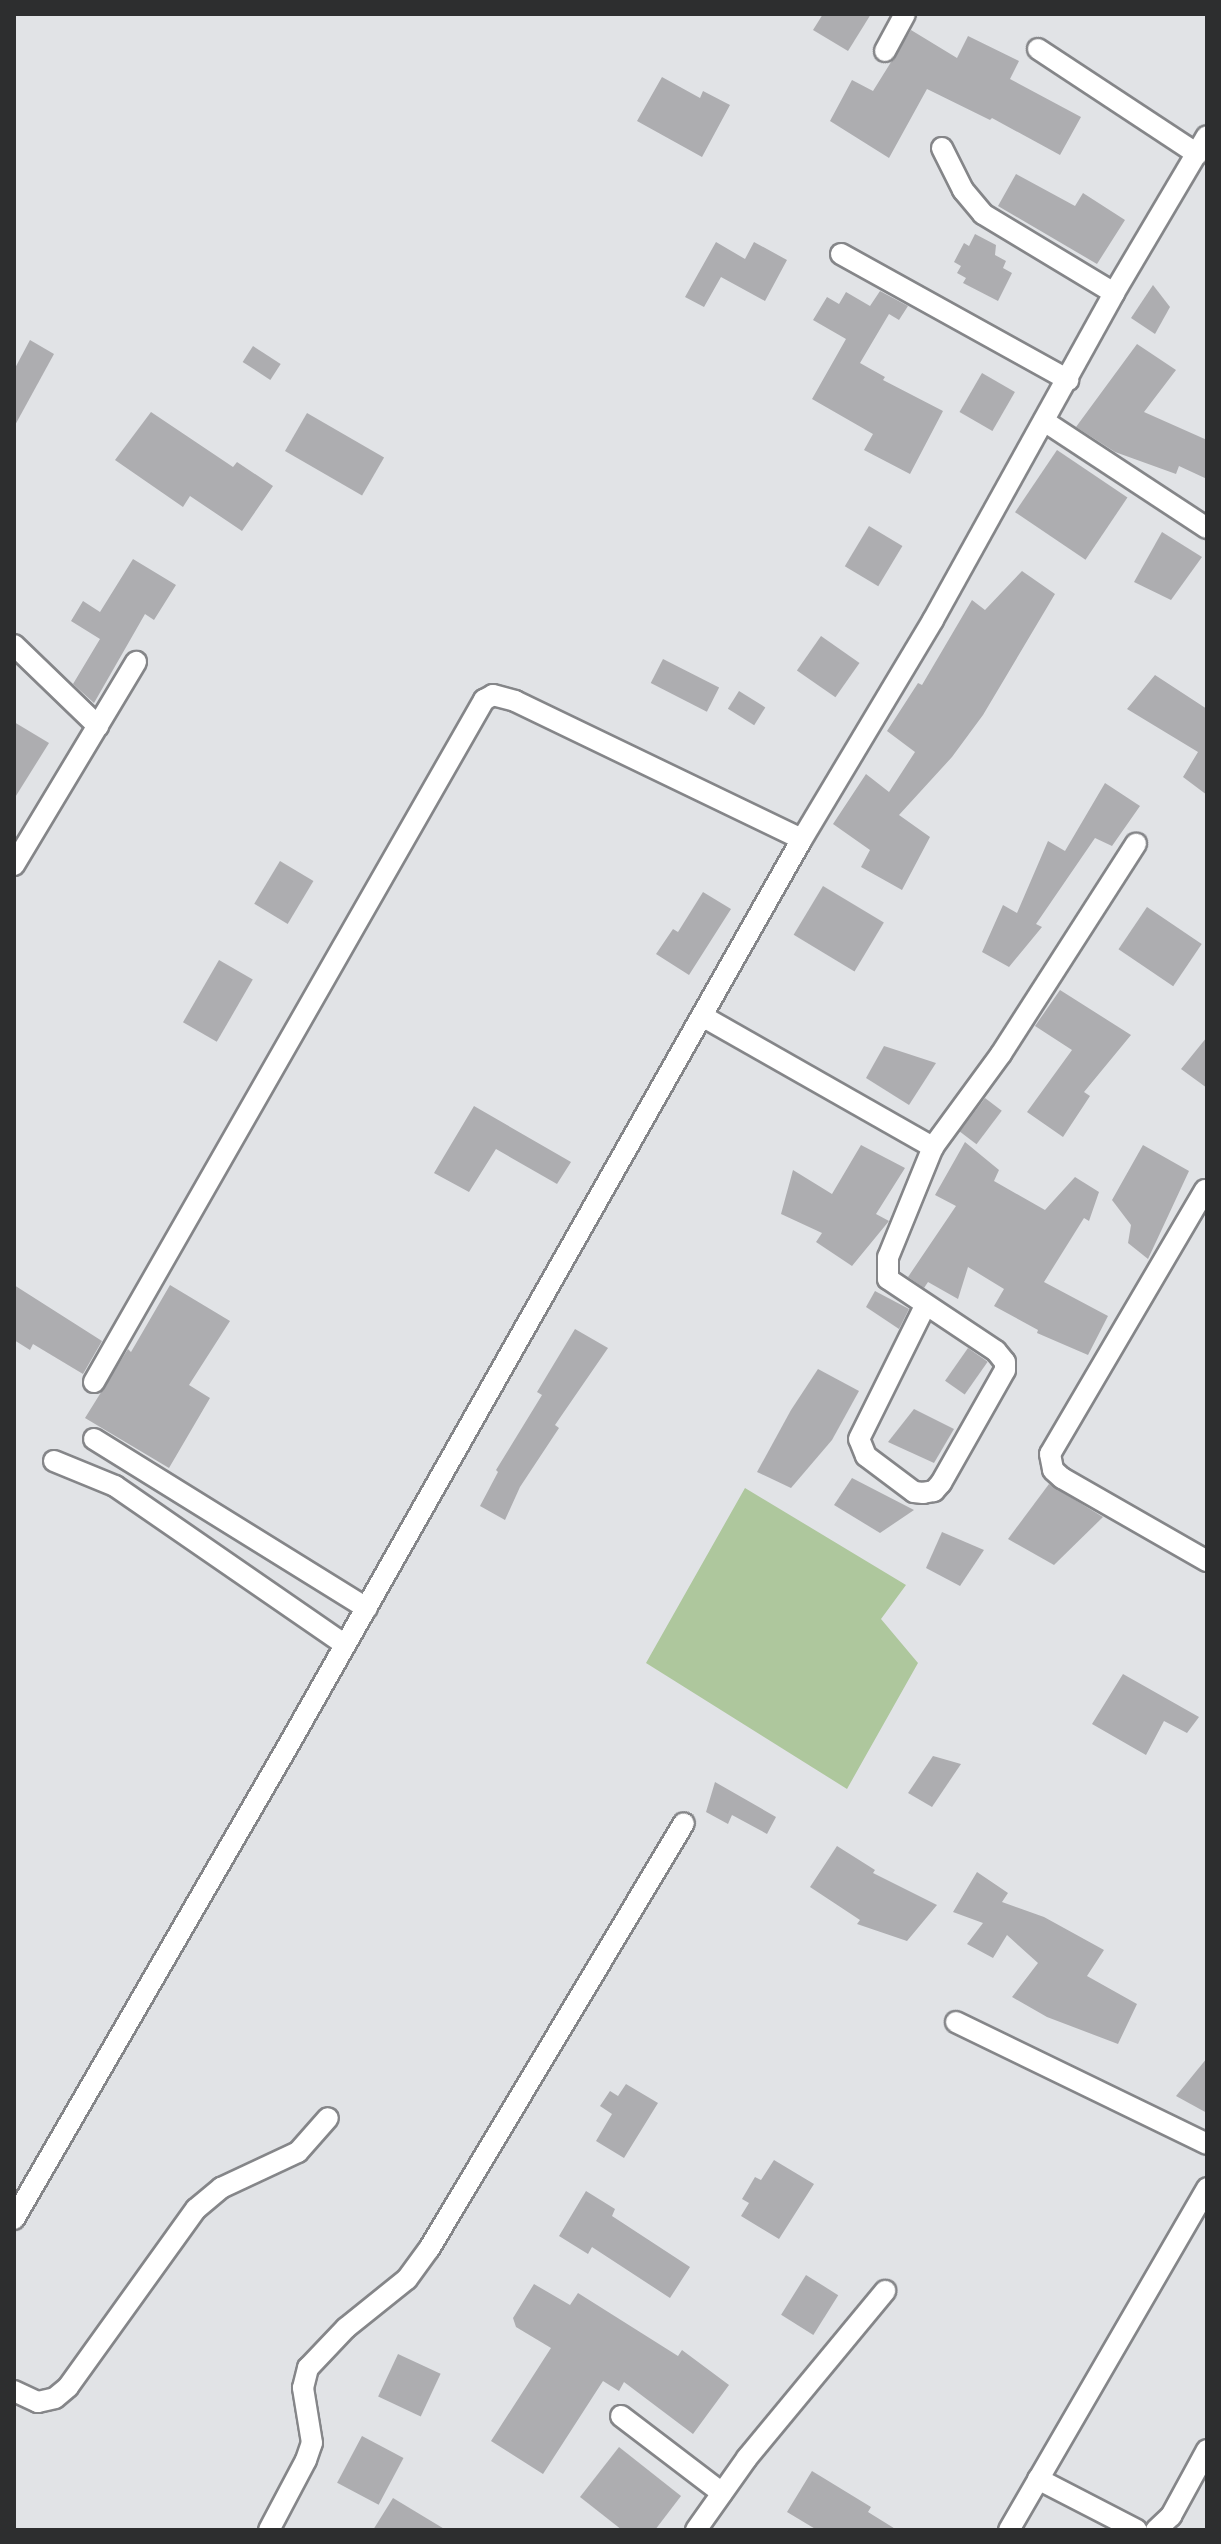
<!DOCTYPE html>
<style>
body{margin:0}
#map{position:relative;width:1221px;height:2544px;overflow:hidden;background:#e1e3e6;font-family:"DejaVu Sans",sans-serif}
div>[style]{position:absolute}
.green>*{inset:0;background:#aec79d}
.building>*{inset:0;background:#adadb0;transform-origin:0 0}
.roads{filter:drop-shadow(2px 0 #858689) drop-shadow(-2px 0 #858689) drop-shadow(0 2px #858689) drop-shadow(0 -2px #858689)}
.street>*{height:20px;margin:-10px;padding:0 10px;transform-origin:10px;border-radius:10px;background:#fff}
span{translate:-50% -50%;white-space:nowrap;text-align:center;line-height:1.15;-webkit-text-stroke:8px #e1e3e6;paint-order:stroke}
.frame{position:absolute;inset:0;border:16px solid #2d2e2f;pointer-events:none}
</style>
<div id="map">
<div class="green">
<i style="clip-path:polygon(745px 1488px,906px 1585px,881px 1619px,918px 1663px,847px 1789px,646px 1663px)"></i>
</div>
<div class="building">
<i style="clip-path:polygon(823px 14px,871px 14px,848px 51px,813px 30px)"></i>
<i style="clip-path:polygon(911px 30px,957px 58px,968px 36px,1019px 61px,1010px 79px,1081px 117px,1060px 155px,992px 118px,990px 120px,927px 89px,889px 158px,830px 121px,852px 80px,873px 91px)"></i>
<i style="clip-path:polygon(662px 77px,700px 98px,703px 91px,730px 105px,702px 157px,637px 121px)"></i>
<i style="clip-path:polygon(1016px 174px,1075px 206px,1083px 193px,1125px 220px,1097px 264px,998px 206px)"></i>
<i style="clip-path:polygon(975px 234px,996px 245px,995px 255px,1006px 261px,1003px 268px,1012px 273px,998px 301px,963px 283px,966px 278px,957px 273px,961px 266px,954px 262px,964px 243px,969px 246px)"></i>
<i style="clip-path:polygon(716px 242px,745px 259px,754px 242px,787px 260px,765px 301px,721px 277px,704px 307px,685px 297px)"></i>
<i style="clip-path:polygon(1153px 285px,1170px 307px,1155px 334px,1131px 318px)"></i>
<i style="clip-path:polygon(880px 291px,908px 306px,899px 320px,889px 314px,860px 363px,885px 377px,883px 380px,943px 411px,910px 474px,864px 450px,873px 434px,812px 399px,846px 339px,813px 320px,827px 297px,839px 304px,846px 292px,870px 306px)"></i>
<i style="clip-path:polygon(30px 340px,54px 354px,14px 427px,14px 370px)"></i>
<i style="clip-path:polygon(1137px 344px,1176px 370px,1144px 412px,1207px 440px,1207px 479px,1179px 466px,1176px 474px,1115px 452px,1076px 427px)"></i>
<i style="left:253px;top:346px;width:33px;height:19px;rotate:33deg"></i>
<i style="left:982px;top:373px;width:38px;height:45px;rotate:30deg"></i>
<i style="clip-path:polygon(151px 412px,233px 467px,237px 462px,273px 486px,242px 531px,190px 496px,183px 507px,115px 460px)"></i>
<i style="left:307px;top:413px;width:89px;height:44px;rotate:30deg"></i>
<i style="left:1057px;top:450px;width:85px;height:75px;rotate:34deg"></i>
<i style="left:869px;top:526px;width:39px;height:47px;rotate:31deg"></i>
<i style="clip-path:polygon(1162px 532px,1202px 557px,1171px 600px,1134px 582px)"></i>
<i style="clip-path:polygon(133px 559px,176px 585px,154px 620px,145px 614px,94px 703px,73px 684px,100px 639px,71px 621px,83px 601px,100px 612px)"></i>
<i style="clip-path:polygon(1022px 571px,1055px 594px,983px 715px,952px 757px,899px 815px,930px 837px,902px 890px,861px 867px,870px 850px,833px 824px,866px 774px,889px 792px,915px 752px,887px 731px,918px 683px,922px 685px,972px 600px,985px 610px)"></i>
<i style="left:821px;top:636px;width:47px;height:42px;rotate:35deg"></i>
<i style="left:663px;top:659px;width:63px;height:27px;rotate:27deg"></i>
<i style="clip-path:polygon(1155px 675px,1207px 709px,1207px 795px,1183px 777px,1198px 752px,1127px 709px)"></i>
<i style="left:739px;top:691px;width:31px;height:21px;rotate:32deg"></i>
<i style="clip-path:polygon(14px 722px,49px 743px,14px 799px)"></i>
<i style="clip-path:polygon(1105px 783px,1140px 806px,1112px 846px,1095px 838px,1036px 924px,1042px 927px,1009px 967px,982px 952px,1003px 905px,1017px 913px,1048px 841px,1065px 851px)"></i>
<i style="left:280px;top:861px;width:39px;height:50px;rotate:31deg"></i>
<i style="left:823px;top:886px;width:71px;height:57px;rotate:31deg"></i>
<i style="clip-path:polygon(703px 892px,731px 909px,689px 975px,656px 954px,673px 929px,678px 932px)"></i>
<i style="left:1147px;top:907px;width:66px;height:51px;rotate:34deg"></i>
<i style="left:219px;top:960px;width:39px;height:72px;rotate:30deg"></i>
<i style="clip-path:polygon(1060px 990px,1131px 1035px,1084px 1092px,1090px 1096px,1063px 1137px,1027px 1112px,1072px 1050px,1035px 1026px)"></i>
<i style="clip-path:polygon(1207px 1037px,1207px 1088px,1181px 1069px)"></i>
<i style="clip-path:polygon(884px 1046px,936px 1063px,909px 1105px,866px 1078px)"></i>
<i style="left:985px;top:1098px;width:21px;height:42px;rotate:37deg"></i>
<i style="clip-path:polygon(474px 1106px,571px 1162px,557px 1184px,496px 1149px,469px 1192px,434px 1173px)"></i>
<i style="clip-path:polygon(965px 1142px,999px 1170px,994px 1181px,1045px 1210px,1075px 1177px,1099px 1192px,1089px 1221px,1084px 1218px,1044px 1282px,1108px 1316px,1088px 1355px,1037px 1333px,1038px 1330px,994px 1306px,1004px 1289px,968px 1267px,958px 1299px,928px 1282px,924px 1288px,908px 1277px,956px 1206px,935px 1195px)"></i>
<i style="clip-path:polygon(861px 1145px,905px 1168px,876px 1214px,889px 1221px,852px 1266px,816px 1242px,822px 1233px,781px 1214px,793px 1170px,832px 1194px)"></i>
<i style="clip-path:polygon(1143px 1145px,1189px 1171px,1148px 1259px,1128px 1243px,1131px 1225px,1112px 1200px)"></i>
<i style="clip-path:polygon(14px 1285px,102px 1341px,83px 1374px,33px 1344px,30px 1350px,14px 1340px)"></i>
<i style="clip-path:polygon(170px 1285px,230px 1321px,189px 1385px,210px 1398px,169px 1468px,85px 1418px,128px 1349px,131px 1352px)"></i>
<i style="clip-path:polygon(875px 1291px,909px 1309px,899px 1329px,866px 1307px)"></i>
<i style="clip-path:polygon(575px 1329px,608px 1348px,555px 1425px,559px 1428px,520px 1487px,505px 1520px,480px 1506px,498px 1472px,496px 1470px,542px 1395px,537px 1392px)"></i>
<i style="left:968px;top:1348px;width:24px;height:40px;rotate:35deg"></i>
<i style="clip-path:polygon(818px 1369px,859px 1391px,832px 1440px,791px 1488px,757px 1472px,791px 1410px)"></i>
<i style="clip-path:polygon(914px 1409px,954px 1429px,934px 1463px,888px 1442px)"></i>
<i style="clip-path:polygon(852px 1478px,914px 1510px,880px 1533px,834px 1505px)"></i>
<i style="clip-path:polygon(1049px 1484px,1103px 1517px,1054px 1565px,1008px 1539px)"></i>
<i style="clip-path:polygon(942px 1532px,984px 1550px,960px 1586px,926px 1568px)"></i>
<i style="clip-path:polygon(1123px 1674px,1199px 1717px,1187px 1733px,1164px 1721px,1146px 1755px,1092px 1724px)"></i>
<i style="clip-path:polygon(933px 1756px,961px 1764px,932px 1807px,908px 1793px)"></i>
<i style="clip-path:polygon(715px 1782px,776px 1817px,767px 1834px,732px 1815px,728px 1824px,706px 1812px)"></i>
<i style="clip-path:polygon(837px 1846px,875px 1870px,873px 1873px,937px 1905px,907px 1941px,857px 1924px,860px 1920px,810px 1887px)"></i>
<i style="clip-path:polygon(977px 1872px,1008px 1893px,1002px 1902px,1044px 1917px,1104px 1950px,1087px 1976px,1137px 2004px,1118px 2044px,1047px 2017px,1012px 1997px,1038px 1963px,1007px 1935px,993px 1958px,967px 1944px,983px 1923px,953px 1912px)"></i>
<i style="clip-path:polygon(1207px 2058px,1207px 2113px,1176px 2096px)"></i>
<i style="clip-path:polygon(626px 2084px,658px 2103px,624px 2158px,596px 2141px,612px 2114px,600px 2106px,610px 2091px,618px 2096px)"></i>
<i style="clip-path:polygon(774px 2160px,814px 2184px,779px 2239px,741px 2216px,749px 2203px,742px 2199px,755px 2177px,761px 2180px)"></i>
<i style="clip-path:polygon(586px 2191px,615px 2209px,612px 2216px,690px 2267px,670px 2298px,592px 2247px,588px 2254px,559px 2236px)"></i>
<i style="left:806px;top:2275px;width:38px;height:47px;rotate:32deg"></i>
<i style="clip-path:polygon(534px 2284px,570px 2305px,578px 2293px,678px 2356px,682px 2350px,729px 2385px,693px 2434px,624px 2382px,619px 2391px,603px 2381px,543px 2474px,491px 2441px,551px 2348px,516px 2327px,513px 2318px)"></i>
<i style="left:398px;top:2354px;width:47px;height:47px;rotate:25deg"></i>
<i style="left:362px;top:2436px;width:47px;height:53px;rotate:28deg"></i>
<i style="clip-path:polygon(619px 2447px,681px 2496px,655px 2530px,622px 2530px,580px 2497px)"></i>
<i style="clip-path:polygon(812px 2471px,871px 2507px,868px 2512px,897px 2530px,817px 2530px,787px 2512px)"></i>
<i style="clip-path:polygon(393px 2498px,446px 2530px,373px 2530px)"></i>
</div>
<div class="roads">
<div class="street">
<i style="left:1038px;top:49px;width:191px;rotate:33.4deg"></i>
<i style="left:885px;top:51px;width:42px;rotate:-61.6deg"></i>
<i style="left:942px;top:148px;width:47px;rotate:63.4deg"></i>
<i style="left:963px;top:190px;width:31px;rotate:50deg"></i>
<i style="left:983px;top:214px;width:153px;rotate:31.1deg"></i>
<i style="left:841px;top:254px;width:260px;rotate:29deg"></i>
<i style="left:1044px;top:421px;width:195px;rotate:33.3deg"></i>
<i style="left:14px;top:645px;width:117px;rotate:44deg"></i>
<i style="left:14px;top:865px;width:237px;rotate:-59deg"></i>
<i style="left:702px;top:1016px;width:266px;rotate:29.6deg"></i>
<i style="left:933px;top:1147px;width:119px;rotate:112.2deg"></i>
<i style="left:888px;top:1257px;width:22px;rotate:90deg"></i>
<i style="left:888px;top:1279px;width:130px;rotate:33.7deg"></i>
<i style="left:996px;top:1351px;width:14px;rotate:51deg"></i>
<i style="left:1005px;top:1362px;width:8px;rotate:90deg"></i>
<i style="left:1005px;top:1370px;width:130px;rotate:119.5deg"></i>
<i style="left:941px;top:1483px;width:11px;rotate:131deg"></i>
<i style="left:934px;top:1491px;width:11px;rotate:170deg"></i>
<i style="left:923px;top:1493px;width:9px;rotate:-174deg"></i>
<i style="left:914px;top:1492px;width:60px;rotate:-143.1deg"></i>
<i style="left:866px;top:1456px;width:18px;rotate:-112deg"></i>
<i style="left:859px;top:1439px;width:148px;rotate:-63.6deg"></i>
<i style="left:933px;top:1147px;width:115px;rotate:-53.8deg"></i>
<i style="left:1001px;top:1054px;width:250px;rotate:-57.3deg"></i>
<i style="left:1205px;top:1190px;width:306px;rotate:120.4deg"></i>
<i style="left:1050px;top:1454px;width:16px;rotate:79deg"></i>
<i style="left:1053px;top:1470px;width:12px;rotate:42deg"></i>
<i style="left:1062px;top:1478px;width:167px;rotate:29.8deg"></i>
<i style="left:94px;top:1382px;width:786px;rotate:-60.24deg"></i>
<i style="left:484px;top:700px;width:10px;rotate:-29deg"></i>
<i style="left:493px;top:695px;width:23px;rotate:15deg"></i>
<i style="left:515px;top:701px;width:318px;rotate:25.7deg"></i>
<i style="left:94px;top:1439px;width:321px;rotate:31.8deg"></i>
<i style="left:54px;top:1461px;width:66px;rotate:22.3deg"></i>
<i style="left:115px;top:1486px;width:278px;rotate:34.6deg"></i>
<i style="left:956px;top:2022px;width:279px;rotate:25.9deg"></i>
<i style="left:14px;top:2219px;width:547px;rotate:-59.92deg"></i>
<i style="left:288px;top:1746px;width:1043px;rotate:-60.46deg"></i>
<i style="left:802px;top:839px;width:255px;rotate:-59.1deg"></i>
<i style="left:933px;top:620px;width:374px;rotate:-61deg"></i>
<i style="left:1114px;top:293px;width:182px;rotate:-59.4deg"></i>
<i style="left:14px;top:2391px;width:26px;rotate:25deg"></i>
<i style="left:38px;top:2402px;width:17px;rotate:-13deg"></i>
<i style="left:55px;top:2398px;width:17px;rotate:-40deg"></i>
<i style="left:68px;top:2387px;width:219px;rotate:-54.3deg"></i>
<i style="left:196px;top:2209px;width:33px;rotate:-40deg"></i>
<i style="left:221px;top:2188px;width:85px;rotate:-25.1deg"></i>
<i style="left:298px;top:2152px;width:45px;rotate:-48.6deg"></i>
<i style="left:621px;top:2416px;width:127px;rotate:37.3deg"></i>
<i style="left:1038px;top:2479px;width:111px;rotate:27.3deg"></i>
<i style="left:269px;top:2530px;width:79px;rotate:-62.1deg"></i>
<i style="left:306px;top:2460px;width:18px;rotate:-71deg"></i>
<i style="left:312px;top:2443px;width:56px;rotate:-99.3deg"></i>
<i style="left:303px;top:2388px;width:21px;rotate:-76deg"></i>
<i style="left:308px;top:2368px;width:55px;rotate:-46.5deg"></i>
<i style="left:346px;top:2328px;width:78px;rotate:-38.8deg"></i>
<i style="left:407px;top:2279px;width:37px;rotate:-54deg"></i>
<i style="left:429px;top:2249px;width:496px;rotate:-59.1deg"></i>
<i style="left:696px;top:2530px;width:88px;rotate:-54.7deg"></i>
<i style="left:747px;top:2458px;width:217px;rotate:-50.4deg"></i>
<i style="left:1009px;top:2530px;width:395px;rotate:-59.9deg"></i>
<i style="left:1156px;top:2530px;width:21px;rotate:-43deg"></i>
<i style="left:1171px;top:2516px;width:75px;rotate:-61.4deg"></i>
</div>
</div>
<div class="frame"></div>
</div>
